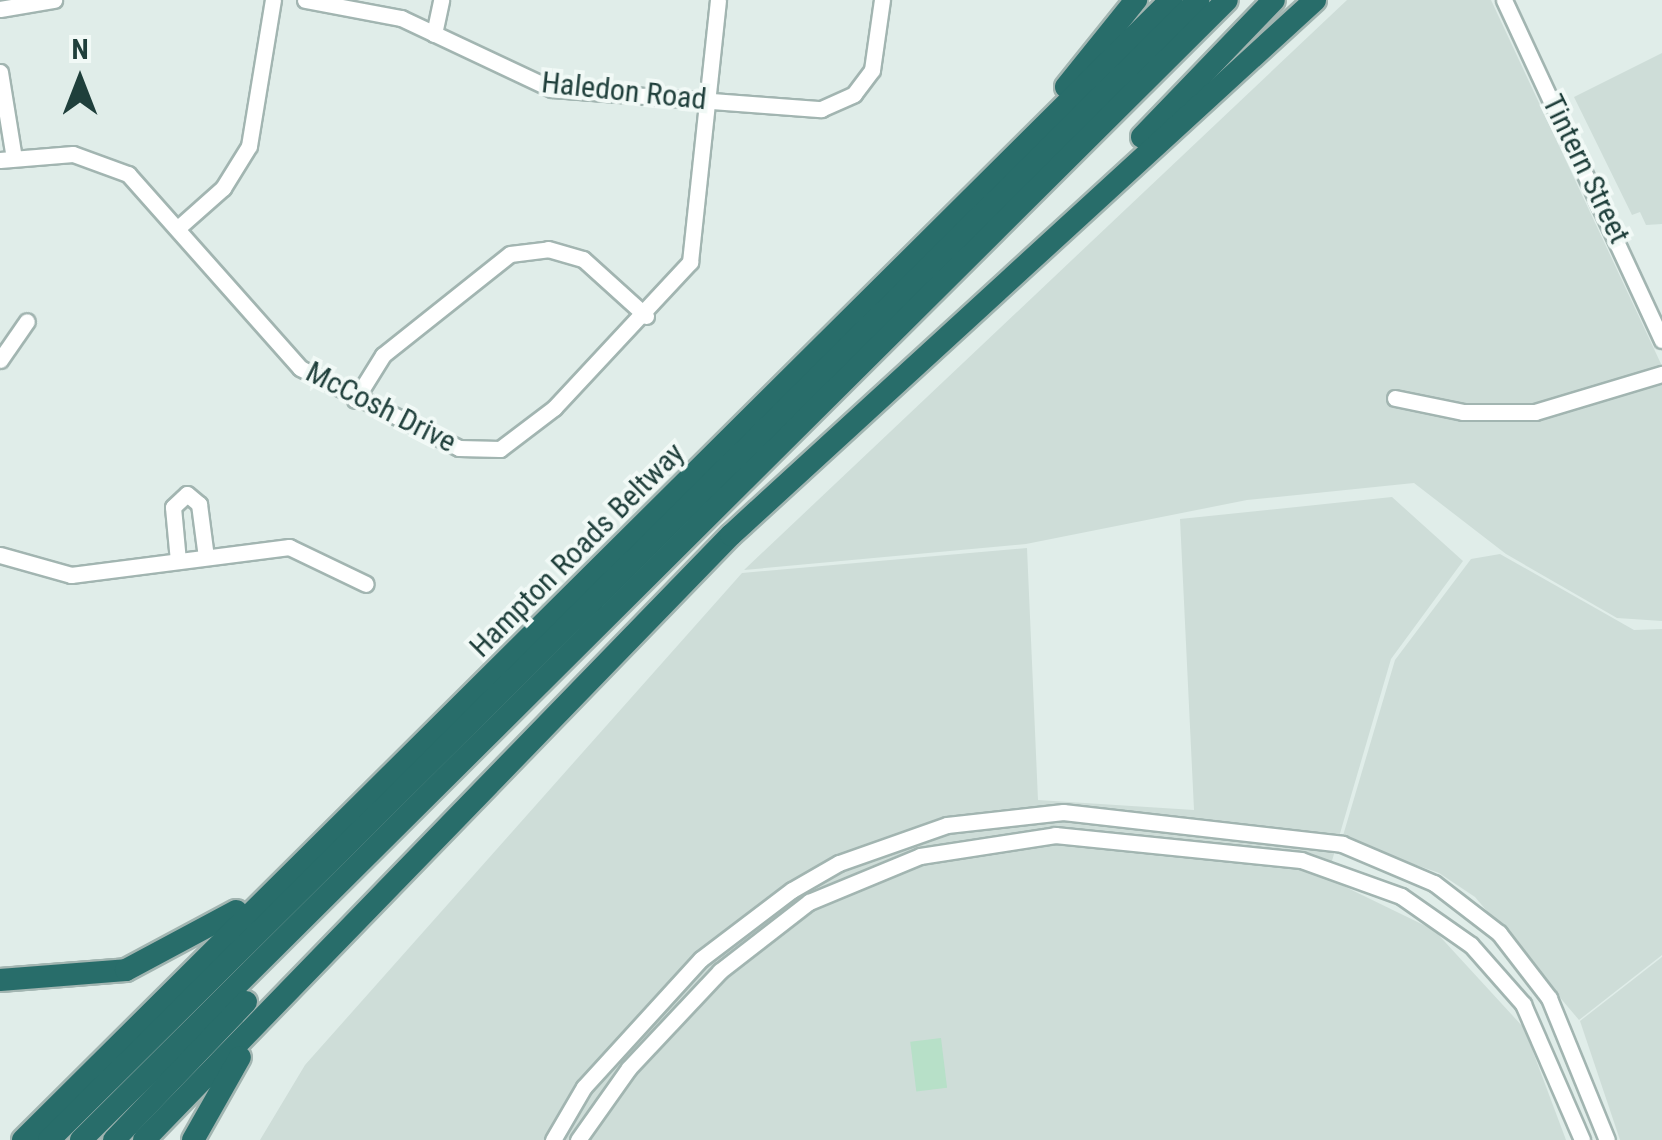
<!DOCTYPE html>
<style>
body{margin:0}
#map{position:relative;width:1662px;height:1140px;overflow:hidden;background:#e0ede9;font-family:"Roboto Condensed",sans-serif}
div>[style]{position:absolute}
.built>*{inset:0;background:#ceddd8}
.green>*{inset:0;background:#b7e0c8;transform-origin:0 0}
.roads{filter:drop-shadow(2px 0 #a2b5b1) drop-shadow(-2px 0 #a2b5b1) drop-shadow(0 2px #a2b5b1) drop-shadow(0 -2px #a2b5b1)}
.minor>*{height:15px;margin:-7.5px;padding:0 7.5px;transform-origin:7.5px;border-radius:7.5px;background:#fff}
.highway>*{height:22px;margin:-11px;padding:0 11px;transform-origin:11px;border-radius:11px;background:#286d6a}
span{translate:-50% -50%;white-space:nowrap;text-align:center;line-height:1.15;-webkit-text-stroke:8px #f1f9f6;paint-order:stroke}
.street-label{font-size:30px;color:#1f3f3b}
.north{position:absolute;left:30px;top:30px;width:100px;height:100px;-webkit-text-stroke:8px #f1f9f6;paint-order:stroke;rotate:0deg;font-size:28px;font-weight:700;line-height:40px;text-align:center;color:#1f3f3b}
.north::after{content:'';display:block;margin:auto;width:35px;height:45px;background:#1f3f3b;clip-path:polygon(50% 0,100% 100%,50% 72%,0 100%)}
</style>
<div id="map">
<div class="built">
<i style="clip-path:polygon(1347px 0,1491px 0,1662px 366px,1662px 621px,1617px 618px,1506px 554px,1414px 483px,1247px 500px,1026px 544px,744px 570px)"></i>
<i style="clip-path:polygon(1662px 53px,1662px 224px,1646px 225px,1640px 212px,1632px 215px,1574px 97px)"></i>
<i style="clip-path:polygon(1392px 497px,1463px 561px,1391px 659px,1327px 878px,1434px 930px,1524px 1028px,1566px 1140px,260px 1140px,305px 1065px,742px 573px,1027px 548px,1038px 800px,1194px 810px,1180px 519px)"></i>
<i style="clip-path:polygon(1500px 554px,1634px 630px,1662px 629px,1662px 955px,1579px 1020px,1475px 897px,1439px 873px,1342px 839px,1395px 660px,1471px 559px)"></i>
<i style="clip-path:polygon(1662px 957px,1662px 1140px,1620px 1140px,1580px 1021px)"></i>
</div>
<div class="green">
<i style="left:941px;top:1038px;width:50px;height:31px;rotate:83deg"></i>
</div>
<div class="roads">
<div class="minor">
<i style="left:305px;top:0;width:98px;rotate:10.6deg"></i>
<i style="left:401px;top:18px;width:167px;rotate:25.2deg"></i>
<i style="left:552px;top:89px;width:270px;rotate:4.3deg"></i>
<i style="left:821px;top:109px;width:36px;rotate:-24deg"></i>
<i style="left:854px;top:94px;width:30px;rotate:-53deg"></i>
<i style="left:872px;top:70px;width:71px;rotate:-81.9deg"></i>
<i style="left:1504px;top:0;width:375px;rotate:65.1deg"></i>
<i style="left:0;top:9px;width:55px;rotate:-9.5deg"></i>
<i style="left:434px;top:34px;width:35px;rotate:-78deg"></i>
<i style="left:0;top:72px;width:87px;rotate:80.8deg"></i>
<i style="left:0;top:160px;width:73px;rotate:-4.7deg"></i>
<i style="left:73px;top:154px;width:59px;rotate:20deg"></i>
<i style="left:128px;top:174px;width:259px;rotate:48.4deg"></i>
<i style="left:300px;top:368px;width:178px;rotate:26.7deg"></i>
<i style="left:459px;top:448px;width:41px;rotate:1.4deg"></i>
<i style="left:500px;top:449px;width:68px;rotate:-37.2deg"></i>
<i style="left:554px;top:408px;width:200px;rotate:-47deg"></i>
<i style="left:690px;top:262px;width:263px;rotate:-83.9deg"></i>
<i style="left:179px;top:227px;width:59px;rotate:-41.6deg"></i>
<i style="left:223px;top:188px;width:49px;rotate:-58.2deg"></i>
<i style="left:249px;top:146px;width:148px;rotate:-80.7deg"></i>
<i style="left:0;top:360px;width:47px;rotate:-55.3deg"></i>
<i style="left:1395px;top:398px;width:69px;rotate:11.6deg"></i>
<i style="left:1463px;top:412px;width:72px"></i>
<i style="left:1535px;top:412px;width:133px;rotate:-16.7deg"></i>
<i style="left:355px;top:400px;width:53px;rotate:-58.1deg"></i>
<i style="left:383px;top:355px;width:162px;rotate:-38.5deg"></i>
<i style="left:510px;top:254px;width:38px;rotate:-7deg"></i>
<i style="left:548px;top:249px;width:36px;rotate:16deg"></i>
<i style="left:583px;top:259px;width:85px;rotate:42.1deg"></i>
<i style="left:0;top:555px;width:74px;rotate:15.7deg"></i>
<i style="left:71px;top:575px;width:220px;rotate:-7.3deg"></i>
<i style="left:289px;top:547px;width:85px;rotate:25.7deg"></i>
<i style="left:178px;top:561px;width:54px;rotate:-95.3deg"></i>
<i style="left:173px;top:507px;width:19px;rotate:-43deg"></i>
<i style="left:187px;top:494px;width:16px;rotate:40deg"></i>
<i style="left:199px;top:504px;width:53px;rotate:82.5deg"></i>
<i style="left:553px;top:1140px;width:61px;rotate:-59.7deg"></i>
<i style="left:584px;top:1087px;width:173px;rotate:-47.6deg"></i>
<i style="left:701px;top:959px;width:114px;rotate:-37.2deg"></i>
<i style="left:792px;top:890px;width:54px;rotate:-29.9deg"></i>
<i style="left:839px;top:863px;width:114px;rotate:-19.4deg"></i>
<i style="left:947px;top:825px;width:117px;rotate:-6.4deg"></i>
<i style="left:1063px;top:812px;width:281px;rotate:6.5deg"></i>
<i style="left:1342px;top:844px;width:100px;rotate:23deg"></i>
<i style="left:1434px;top:883px;width:82px;rotate:37.6deg"></i>
<i style="left:1499px;top:933px;width:82px;rotate:52.4deg"></i>
<i style="left:1549px;top:998px;width:153px;rotate:67.8deg"></i>
<i style="left:578px;top:1140px;width:88px;rotate:-54.7deg"></i>
<i style="left:629px;top:1068px;width:133px;rotate:-46.8deg"></i>
<i style="left:720px;top:971px;width:113px;rotate:-37.8deg"></i>
<i style="left:809px;top:902px;width:120px;rotate:-22.5deg"></i>
<i style="left:920px;top:856px;width:137px;rotate:-8.8deg"></i>
<i style="left:1055px;top:835px;width:247px;rotate:5.8deg"></i>
<i style="left:1301px;top:860px;width:106px;rotate:19.8deg"></i>
<i style="left:1401px;top:896px;width:85px;rotate:35deg"></i>
<i style="left:1471px;top:945px;width:79px;rotate:48.6deg"></i>
<i style="left:1523px;top:1004px;width:148px;rotate:66.5deg"></i>
</div>
<div class="highway">
<i style="left:1066px;top:87px;width:112px;rotate:-51.2deg"></i>
<i style="left:1142px;top:137px;width:190px;rotate:-46.1deg"></i>
<i style="left:0;top:980px;width:126px;rotate:-4.5deg"></i>
<i style="left:126px;top:970px;width:125px;rotate:-28.2deg"></i>
<i style="left:23px;top:1140px;width:1618px;rotate:-44.8deg"></i>
<i style="left:49px;top:1140px;width:1619px;rotate:-44.77deg"></i>
<i style="left:81px;top:1140px;width:1616px;rotate:-44.85deg"></i>
<i style="left:114px;top:1140px;width:191px;rotate:-46.3deg"></i>
<i style="left:144px;top:1140px;width:843px;rotate:-45.87deg"></i>
<i style="left:731px;top:535px;width:792px;rotate:-42.49deg"></i>
<i style="left:193px;top:1140px;width:95px;rotate:-60.5deg"></i>
</div>
</div>
<div class="street-label">
<span style="left:624px;top:91px;rotate:6deg">Haledon Road</span>
<span style="left:1586px;top:169px;rotate:64deg">Tintern Street</span>
<span style="left:381px;top:407px;rotate:27deg">McCosh Drive</span>
<span style="left:577px;top:550px;rotate:-45deg">Hampton Roads Beltway</span>
</div>
<div class="north">N</div>
</div>
